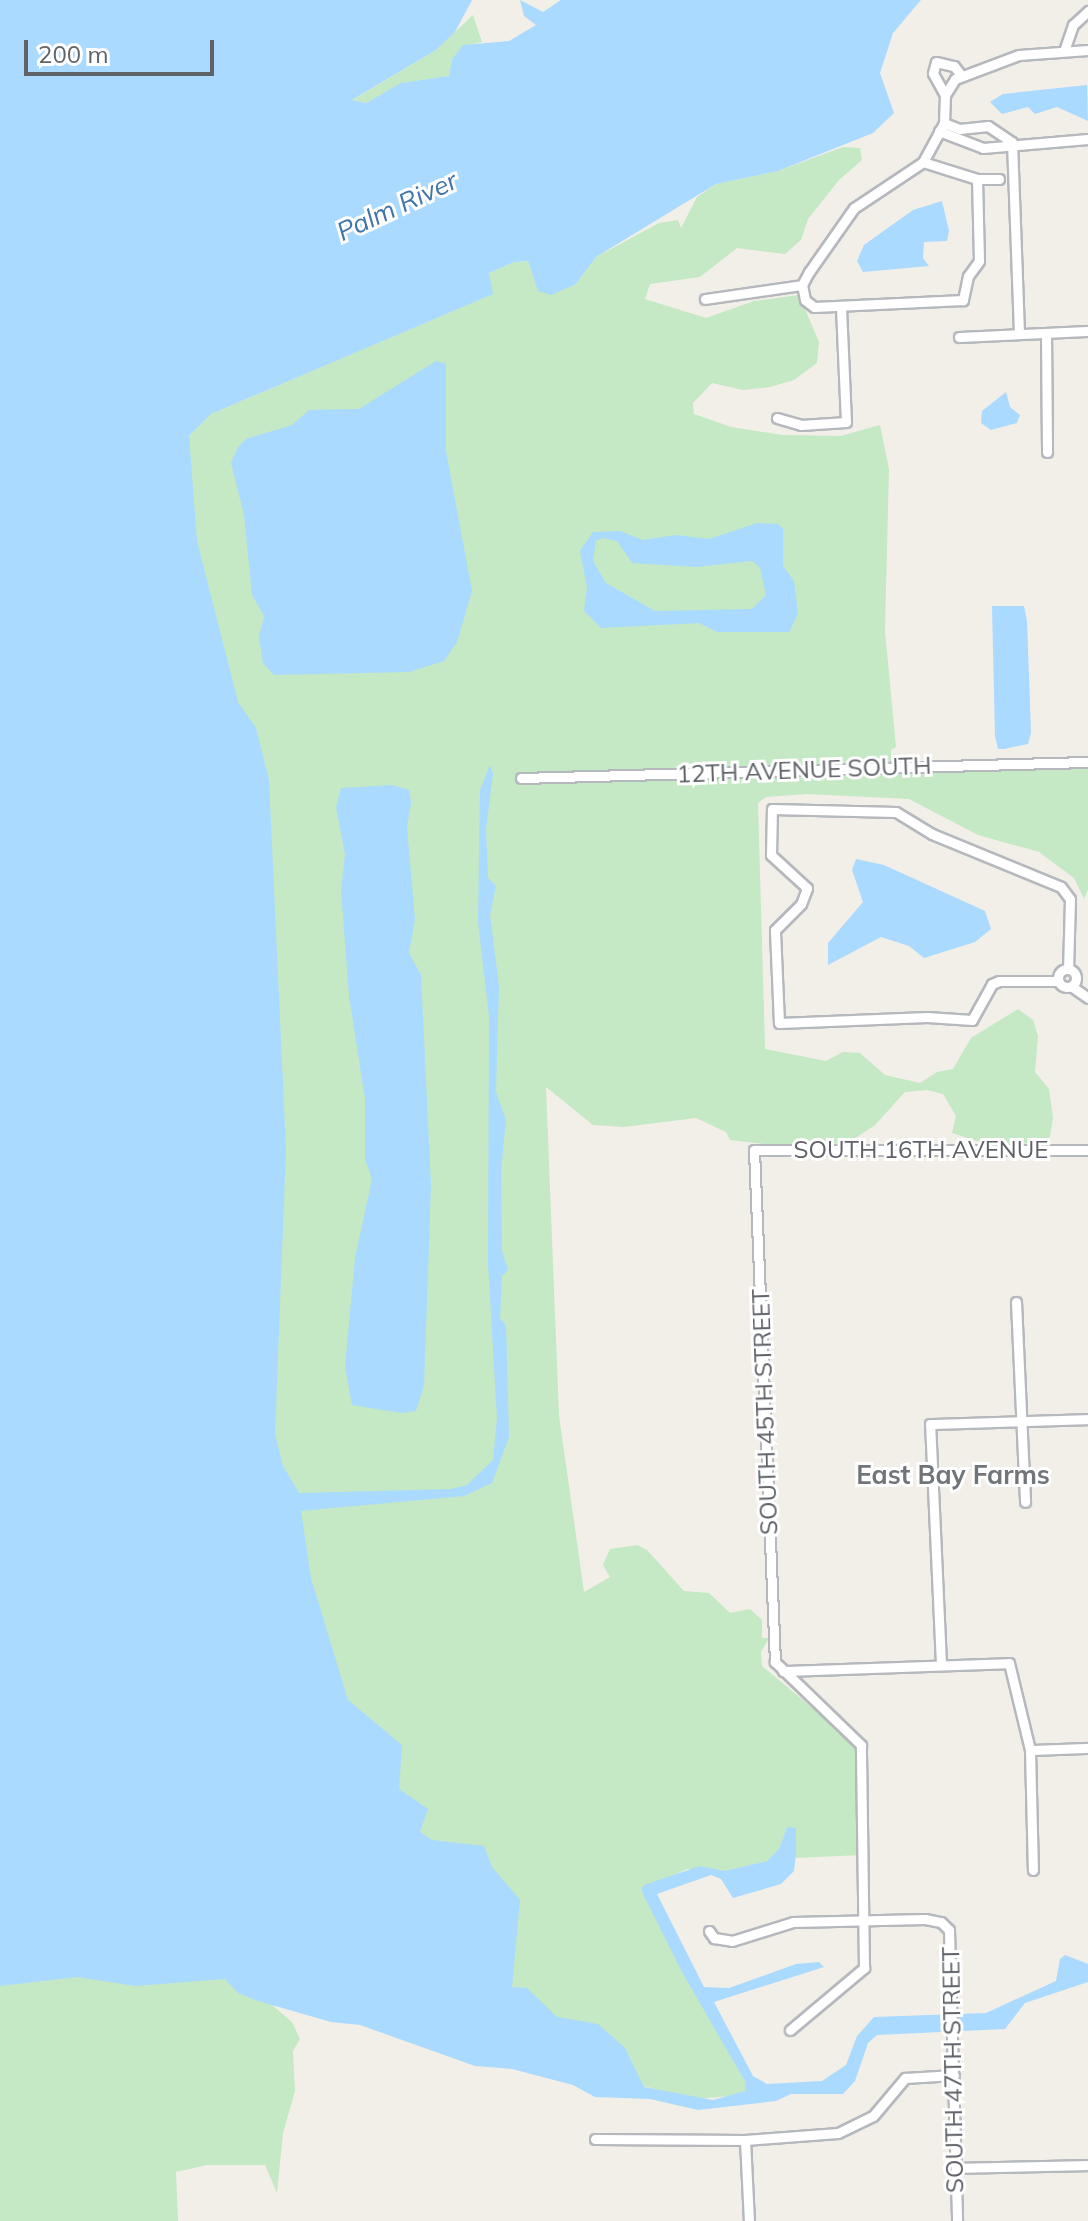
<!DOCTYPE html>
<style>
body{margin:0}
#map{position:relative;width:1088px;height:2221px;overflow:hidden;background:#f1efe8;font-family:Mulish,sans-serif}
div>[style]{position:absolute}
.green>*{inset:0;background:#c5e8c5}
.water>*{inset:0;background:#aadaff}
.roads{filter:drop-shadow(2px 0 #b5b8bc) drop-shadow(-2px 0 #b5b8bc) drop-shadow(0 2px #b5b8bc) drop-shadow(0 -2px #b5b8bc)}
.minor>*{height:9px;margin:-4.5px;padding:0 4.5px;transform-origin:4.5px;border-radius:4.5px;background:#fff}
.minor>.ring{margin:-4.5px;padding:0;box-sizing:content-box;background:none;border:9px solid #fff;border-radius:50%}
span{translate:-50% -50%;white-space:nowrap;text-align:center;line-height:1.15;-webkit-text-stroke:6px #fff;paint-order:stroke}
.street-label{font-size:24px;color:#5f6368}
.water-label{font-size:26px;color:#4174aa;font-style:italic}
.neighbourhood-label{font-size:26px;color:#70757a;font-weight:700}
.scale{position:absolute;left:24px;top:40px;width:190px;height:36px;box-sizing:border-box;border:4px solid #5f6368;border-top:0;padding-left:10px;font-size:24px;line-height:28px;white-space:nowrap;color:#5f6368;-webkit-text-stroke:6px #fff;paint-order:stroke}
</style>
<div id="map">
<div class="green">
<i style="clip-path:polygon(473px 15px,482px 42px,463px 46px,452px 59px,450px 76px,402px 83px,366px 103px,351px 101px,436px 50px)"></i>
<i style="clip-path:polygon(843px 147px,860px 148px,862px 160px,839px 180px,808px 219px,801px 240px,785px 254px,737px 248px,700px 277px,650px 284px,645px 299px,706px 318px,754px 301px,799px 295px,819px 342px,817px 363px,794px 380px,770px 387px,743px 390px,712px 383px,693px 403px,694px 414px,731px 427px,782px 435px,841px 436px,880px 425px,889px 469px,885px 631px,896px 747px,891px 750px,891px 768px,1088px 768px,1088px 889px,1084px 899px,1074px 878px,1039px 852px,978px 835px,909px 799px,807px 794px,766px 797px,758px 803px,765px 1049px,826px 1061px,843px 1052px,860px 1053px,885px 1075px,920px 1083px,937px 1072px,953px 1069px,971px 1038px,1018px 1009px,1033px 1020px,1038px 1036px,1035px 1072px,1049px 1089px,1053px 1118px,1049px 1142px,992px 1146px,952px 1133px,956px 1116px,943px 1094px,927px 1090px,905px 1092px,875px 1125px,848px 1143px,781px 1146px,730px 1140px,726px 1132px,696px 1118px,624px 1127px,593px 1125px,546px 1087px,559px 1416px,584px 1592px,610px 1577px,603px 1565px,610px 1549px,637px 1545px,647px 1550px,684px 1591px,709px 1593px,730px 1613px,750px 1609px,762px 1620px,762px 1638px,769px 1638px,761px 1652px,762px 1666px,858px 1746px,861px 1855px,796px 1858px,787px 1827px,779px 1849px,767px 1861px,724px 1871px,687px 1869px,641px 1890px,746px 2083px,746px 2091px,731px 2096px,694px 2099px,349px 2011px,111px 713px,189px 436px,211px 414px,492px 294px,489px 273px,514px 262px,528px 261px,538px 290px,576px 284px,596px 257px,659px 223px,678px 220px,681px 228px,697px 197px,716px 184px,778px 171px)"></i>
<i style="clip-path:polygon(125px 1837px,238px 1993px,271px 2004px,292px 2022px,300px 2039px,293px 2051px,295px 2091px,283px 2133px,277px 2193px,265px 2165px,207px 2165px,176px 2172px,178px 2221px,0 2221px,0 1911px)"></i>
</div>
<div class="water">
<i style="clip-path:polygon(0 0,472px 0,455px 32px,436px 50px,352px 100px,366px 103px,401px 83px,449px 76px,452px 59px,463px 45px,509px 41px,536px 25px,524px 16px,520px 0,543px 12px,561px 0,921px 0,893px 33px,880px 73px,894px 113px,873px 133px,778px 171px,716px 184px,596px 257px,576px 284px,551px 295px,538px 291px,528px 261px,514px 262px,489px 273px,493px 294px,211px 414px,189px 436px,197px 541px,238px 702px,256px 728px,269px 780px,286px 1149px,275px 1434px,283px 1466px,299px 1493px,451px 1489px,467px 1485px,493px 1460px,497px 1418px,488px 1263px,489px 1016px,478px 922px,480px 790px,490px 765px,493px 774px,486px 829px,488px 878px,496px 886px,490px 915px,499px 986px,496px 1092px,506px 1120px,501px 1172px,502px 1251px,508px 1270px,502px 1276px,500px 1318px,506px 1325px,509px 1437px,492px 1483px,464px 1496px,301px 1511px,311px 1578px,348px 1700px,402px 1745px,399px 1789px,428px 1809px,420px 1832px,432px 1840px,484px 1846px,492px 1867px,520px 1900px,512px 1987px,527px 1988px,557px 2017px,598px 2024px,625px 2048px,644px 2087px,713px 2100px,745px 2091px,746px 2083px,682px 1972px,641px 1890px,644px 1885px,700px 1866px,724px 1871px,767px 1861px,779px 1849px,787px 1827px,796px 1828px,796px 1854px,794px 1871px,781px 1884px,733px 1898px,721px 1879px,711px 1875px,657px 1894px,704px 1987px,729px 1988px,796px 1964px,819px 1962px,824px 1967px,714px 2002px,753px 2076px,767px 2084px,822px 2081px,846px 2065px,857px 2036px,874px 2017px,986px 2013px,1056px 1981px,1060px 1959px,1065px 1955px,1088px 1964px,1088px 1982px,1025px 2003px,1005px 2029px,877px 2035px,868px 2043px,855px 2081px,843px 2094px,791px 2094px,776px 2101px,698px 2110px,650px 2099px,595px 2097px,573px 2085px,512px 2069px,475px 2066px,360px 2025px,331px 2022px,258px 2001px,238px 1993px,225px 1979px,135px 1986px,77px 1977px,0 1986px)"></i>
<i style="clip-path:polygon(1087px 85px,1088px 121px,1057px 107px,1035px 114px,1028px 107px,1002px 114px,990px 102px,1003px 94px)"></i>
<i style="clip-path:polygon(942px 201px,949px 231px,947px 241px,924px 242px,923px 258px,929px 266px,863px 272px,857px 261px,864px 245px,913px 210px)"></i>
<i style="clip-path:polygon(436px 361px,446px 364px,446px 451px,472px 591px,457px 642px,444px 661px,409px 672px,274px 675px,263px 663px,259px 637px,264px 616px,252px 595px,244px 515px,231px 463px,238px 447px,246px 439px,292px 425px,309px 410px,359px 409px)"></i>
<i style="clip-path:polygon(1006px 392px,1010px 407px,1020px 415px,1017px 423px,991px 430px,981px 423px,982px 411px)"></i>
<i style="clip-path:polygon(evenodd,757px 523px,778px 524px,783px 529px,783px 566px,794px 581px,798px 614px,789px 632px,717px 632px,699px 623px,601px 628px,584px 611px,587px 587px,580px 551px,593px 532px,620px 531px,643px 540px,676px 535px,709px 539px,757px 523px,603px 538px,617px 541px,632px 563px,696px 567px,752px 561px,760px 568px,766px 595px,752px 609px,655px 611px,606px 583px,593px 561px,596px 541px,603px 538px)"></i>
<i style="clip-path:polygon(992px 606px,1024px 606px,1027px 621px,1031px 733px,1028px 744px,1004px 749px,998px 749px,995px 736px)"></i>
<i style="clip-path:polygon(392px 785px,409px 790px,411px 802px,407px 828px,415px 919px,409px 953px,421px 975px,431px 1185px,424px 1386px,416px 1411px,401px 1413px,352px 1405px,345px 1367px,355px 1258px,372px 1179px,365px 1159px,365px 1099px,349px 996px,341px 890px,345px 855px,336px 807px,341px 788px)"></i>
<i style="clip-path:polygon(856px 859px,884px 865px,985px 911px,991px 929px,975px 942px,924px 958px,909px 946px,881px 937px,828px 965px,828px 943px,863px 902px,852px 870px)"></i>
</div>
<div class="roads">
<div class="minor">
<i style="left:1064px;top:51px;width:28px;rotate:-71deg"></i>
<i style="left:1073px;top:25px;width:21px;rotate:-43deg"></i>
<i style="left:945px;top:95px;width:25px;rotate:-119deg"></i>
<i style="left:933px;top:73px;width:11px;rotate:-75deg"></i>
<i style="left:936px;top:62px;width:18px;rotate:13deg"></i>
<i style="left:954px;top:66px;width:10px;rotate:53deg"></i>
<i style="left:944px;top:123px;width:17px;rotate:21deg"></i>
<i style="left:960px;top:129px;width:28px;rotate:-6deg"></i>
<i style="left:988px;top:126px;width:29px;rotate:34deg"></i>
<i style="left:939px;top:131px;width:47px;rotate:21.1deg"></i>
<i style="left:983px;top:148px;width:105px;rotate:-4.9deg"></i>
<i style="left:1012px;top:142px;width:192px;rotate:87.9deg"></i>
<i style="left:923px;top:162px;width:57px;rotate:17.5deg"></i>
<i style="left:977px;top:179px;width:22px"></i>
<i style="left:977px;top:179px;width:82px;rotate:88.6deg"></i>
<i style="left:979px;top:261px;width:19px;rotate:126deg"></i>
<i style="left:968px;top:276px;width:25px;rotate:102deg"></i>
<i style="left:963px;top:300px;width:149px;rotate:177.3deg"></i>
<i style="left:814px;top:307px;width:11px;rotate:-142deg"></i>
<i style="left:805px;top:300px;width:15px;rotate:-101deg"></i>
<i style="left:802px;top:285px;width:15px;rotate:-62deg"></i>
<i style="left:809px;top:272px;width:78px;rotate:-54.9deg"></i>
<i style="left:854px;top:208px;width:83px;rotate:-33.7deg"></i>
<i style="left:923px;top:162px;width:44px;rotate:-61.7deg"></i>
<i style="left:944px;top:123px;width:28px;rotate:-88deg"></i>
<i style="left:945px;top:95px;width:19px;rotate:-58deg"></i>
<i style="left:955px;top:79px;width:68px;rotate:-20.6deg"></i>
<i style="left:1019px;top:55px;width:69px;rotate:-4.1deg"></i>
<i style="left:705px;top:299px;width:98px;rotate:-8.2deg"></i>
<i style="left:1046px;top:333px;width:119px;rotate:89.5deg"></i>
<i style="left:959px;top:337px;width:129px;rotate:-2.7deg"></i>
<i style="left:777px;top:418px;width:25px;rotate:16deg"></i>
<i style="left:801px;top:425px;width:45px;rotate:-3.8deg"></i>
<i style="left:846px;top:422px;width:115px;rotate:-92.5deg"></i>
<i style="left:521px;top:778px;width:567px;rotate:-1.62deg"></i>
<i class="ring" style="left:1058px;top:969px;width:9px;height:9px"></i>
<i style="left:1058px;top:981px;width:59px;rotate:180deg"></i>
<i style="left:999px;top:981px;width:8px;rotate:157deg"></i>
<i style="left:992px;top:984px;width:41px;rotate:119.1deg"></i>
<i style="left:972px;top:1020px;width:45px;rotate:-176.2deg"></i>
<i style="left:927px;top:1017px;width:148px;rotate:177.7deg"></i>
<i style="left:779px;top:1023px;width:93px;rotate:-92.5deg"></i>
<i style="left:775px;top:930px;width:37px;rotate:-45deg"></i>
<i style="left:801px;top:904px;width:17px;rotate:-69deg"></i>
<i style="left:807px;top:888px;width:49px;rotate:-137.5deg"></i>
<i style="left:771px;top:855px;width:46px;rotate:-88.8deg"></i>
<i style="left:772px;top:809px;width:124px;rotate:1.4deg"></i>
<i style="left:896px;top:812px;width:42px;rotate:31.4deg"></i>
<i style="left:932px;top:834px;width:139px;rotate:22.3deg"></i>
<i style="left:1061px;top:887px;width:15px;rotate:53deg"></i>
<i style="left:1070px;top:899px;width:70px;rotate:91.6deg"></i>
<i style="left:1071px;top:986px;width:21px;rotate:35deg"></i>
<i style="left:1016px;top:1302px;width:200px;rotate:87.4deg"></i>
<i style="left:941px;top:1664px;width:240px;rotate:-92.6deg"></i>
<i style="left:930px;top:1424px;width:158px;rotate:-1.8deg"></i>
<i style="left:783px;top:1671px;width:226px;rotate:-2deg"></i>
<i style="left:1009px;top:1663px;width:89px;rotate:76.4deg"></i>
<i style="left:1030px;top:1750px;width:120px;rotate:88.6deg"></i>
<i style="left:1030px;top:1750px;width:58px;rotate:-2deg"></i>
<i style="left:709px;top:1931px;width:9px;rotate:54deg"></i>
<i style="left:714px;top:1938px;width:18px;rotate:9deg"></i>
<i style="left:732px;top:1941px;width:64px;rotate:-17.3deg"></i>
<i style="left:793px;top:1922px;width:132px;rotate:-1.3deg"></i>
<i style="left:925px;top:1919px;width:16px;rotate:11deg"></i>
<i style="left:941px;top:1922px;width:11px;rotate:45deg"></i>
<i style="left:949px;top:1930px;width:291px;rotate:88.4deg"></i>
<i style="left:790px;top:2030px;width:97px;rotate:-40deg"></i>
<i style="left:864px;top:1968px;width:223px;rotate:-90.8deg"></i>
<i style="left:861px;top:1745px;width:120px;rotate:-136deg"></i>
<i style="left:775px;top:1662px;width:512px;rotate:-92.35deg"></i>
<i style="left:754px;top:1150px;width:334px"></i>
<i style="left:595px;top:2139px;width:150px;rotate:0.4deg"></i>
<i style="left:745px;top:2140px;width:93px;rotate:-4.3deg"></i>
<i style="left:838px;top:2133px;width:39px;rotate:-26deg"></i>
<i style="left:873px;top:2116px;width:50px;rotate:-49.9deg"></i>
<i style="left:905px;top:2078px;width:49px;rotate:-3.5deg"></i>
<i style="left:745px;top:2140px;width:81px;rotate:87.2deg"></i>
<i style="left:956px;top:2168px;width:132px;rotate:-1.3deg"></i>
</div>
</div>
<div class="street-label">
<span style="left:804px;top:770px;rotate:-2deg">12TH AVENUE SOUTH</span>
<span style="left:921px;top:1150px">SOUTH 16TH AVENUE</span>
<span style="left:765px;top:1412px;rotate:-92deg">SOUTH 45TH STREET</span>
<span style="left:953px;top:2070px;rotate:-91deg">SOUTH 47TH STREET</span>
</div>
<div class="water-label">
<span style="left:397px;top:206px;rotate:-25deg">Palm River</span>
</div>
<div class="neighbourhood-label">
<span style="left:953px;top:1475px">East Bay Farms</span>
</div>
<div class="scale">200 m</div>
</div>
